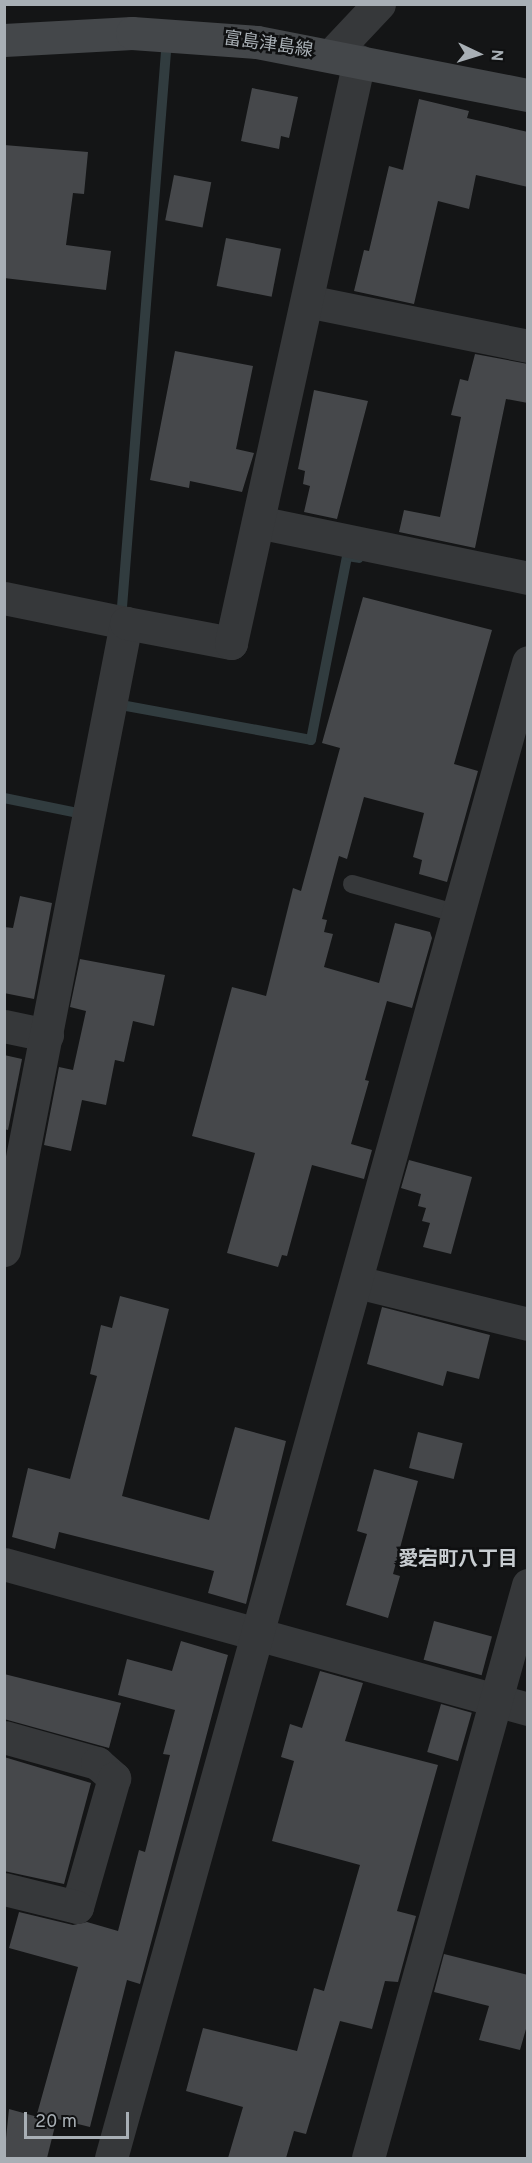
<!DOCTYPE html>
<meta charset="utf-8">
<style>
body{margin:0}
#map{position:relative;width:532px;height:2163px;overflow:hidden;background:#141516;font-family:Overpass,"Noto Sans JP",sans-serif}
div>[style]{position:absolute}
.stream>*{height:10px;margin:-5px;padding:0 5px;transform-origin:5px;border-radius:5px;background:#313c3f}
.building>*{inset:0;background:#46484b;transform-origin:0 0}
.service>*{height:18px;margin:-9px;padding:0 9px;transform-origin:9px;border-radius:9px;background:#36383a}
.minor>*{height:33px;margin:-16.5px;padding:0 16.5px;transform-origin:16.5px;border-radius:16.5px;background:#36383a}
.secondary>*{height:33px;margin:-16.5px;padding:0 16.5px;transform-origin:16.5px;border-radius:16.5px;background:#44474a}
span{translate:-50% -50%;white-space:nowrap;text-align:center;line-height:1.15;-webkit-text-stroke:5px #0f1011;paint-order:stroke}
.street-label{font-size:18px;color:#a8afb5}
.neighbourhood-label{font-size:20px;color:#c8cdd1;font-weight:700}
.frame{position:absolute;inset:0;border:6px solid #a8afb5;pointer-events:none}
.north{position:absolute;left:448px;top:24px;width:60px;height:60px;-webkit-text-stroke:4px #0f1011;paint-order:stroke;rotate:94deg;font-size:16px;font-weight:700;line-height:24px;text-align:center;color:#a8afb5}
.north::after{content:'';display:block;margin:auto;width:21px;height:27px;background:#a8afb5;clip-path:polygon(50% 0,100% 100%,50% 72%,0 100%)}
.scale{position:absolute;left:24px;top:2112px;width:105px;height:27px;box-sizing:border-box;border:3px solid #a8afb5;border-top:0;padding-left:8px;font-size:18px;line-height:21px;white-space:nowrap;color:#a8afb5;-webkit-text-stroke:4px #0f1011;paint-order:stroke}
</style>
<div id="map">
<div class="stream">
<i style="left:122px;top:607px;width:557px;rotate:-85.47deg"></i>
<i style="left:121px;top:705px;width:193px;rotate:10.4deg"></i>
<i style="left:311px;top:740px;width:187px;rotate:-78.9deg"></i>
<i style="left:347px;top:556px;width:12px;rotate:9deg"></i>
<i style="left:4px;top:798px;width:76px;rotate:11.5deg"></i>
<i style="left:78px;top:813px;width:8px;rotate:-76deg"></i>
</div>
<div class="building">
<i style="clip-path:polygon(252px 88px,298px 97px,289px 138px,281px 136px,279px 149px,241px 141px)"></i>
<i style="clip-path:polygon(419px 99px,469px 111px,467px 118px,528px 132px,528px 187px,476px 175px,469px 209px,438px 201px,414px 304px,354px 291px,364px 250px,369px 251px,389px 166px,403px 170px)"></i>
<i style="clip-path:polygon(4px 145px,88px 152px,84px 194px,73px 193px,66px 245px,111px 251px,106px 290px,4px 278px)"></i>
<i style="left:174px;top:175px;width:38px;height:46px;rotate:11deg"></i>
<i style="left:226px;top:238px;width:56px;height:49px;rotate:11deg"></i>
<i style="clip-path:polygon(175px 351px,253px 366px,236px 449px,254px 453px,242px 492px,190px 481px,189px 488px,150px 480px)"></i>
<i style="clip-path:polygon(475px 354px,528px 364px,528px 403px,506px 399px,475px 548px,399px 532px,404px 510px,440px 517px,461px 417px,451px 415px,460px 379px,468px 381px)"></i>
<i style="clip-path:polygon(314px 390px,368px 401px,337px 519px,304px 512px,310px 486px,303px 484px,305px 471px,298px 469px)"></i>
<i style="clip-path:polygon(363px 597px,492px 630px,454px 764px,478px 771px,447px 882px,419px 874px,422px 860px,413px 857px,424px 813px,364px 797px,347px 859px,339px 856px,322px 919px,327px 920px,324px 932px,333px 934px,324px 967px,379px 983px,395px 923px,430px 932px,432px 938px,412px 1008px,387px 1001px,365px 1080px,369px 1081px,351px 1144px,372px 1150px,364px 1179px,312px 1165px,287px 1256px,282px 1255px,278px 1267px,227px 1253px,255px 1153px,192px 1136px,232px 987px,266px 996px,293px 888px,301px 891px,340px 748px,322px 743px)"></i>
<i style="clip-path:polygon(20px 896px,52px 903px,34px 999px,4px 993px,4px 927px,13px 928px)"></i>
<i style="clip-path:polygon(80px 959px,165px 975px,154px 1026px,133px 1021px,124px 1062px,115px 1060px,106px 1105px,82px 1100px,71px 1151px,44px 1145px,59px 1067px,73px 1070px,86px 1011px,70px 1007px)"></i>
<i style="clip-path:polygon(4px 1055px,22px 1059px,8px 1130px,4px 1129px)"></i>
<i style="clip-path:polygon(409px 1160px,472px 1177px,451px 1254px,423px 1247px,430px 1223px,422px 1221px,426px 1208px,418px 1206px,421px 1194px,401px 1188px)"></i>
<i style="clip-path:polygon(120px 1296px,169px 1309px,122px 1496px,209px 1520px,235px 1427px,286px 1441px,246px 1604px,208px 1593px,214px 1571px,59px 1532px,55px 1549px,12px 1537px,28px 1468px,70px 1479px,97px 1376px,90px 1374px,101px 1325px,112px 1328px)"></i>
<i style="clip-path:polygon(382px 1307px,490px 1335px,479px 1379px,447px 1371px,443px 1386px,367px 1364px)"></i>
<i style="left:418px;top:1432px;width:46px;height:37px;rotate:14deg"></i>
<i style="clip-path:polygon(374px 1469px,418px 1481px,393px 1574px,400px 1576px,388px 1618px,346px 1605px,367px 1534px,357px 1531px)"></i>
<i style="left:434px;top:1621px;width:60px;height:40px;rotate:15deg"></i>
<i style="clip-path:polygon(181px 1641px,228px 1655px,140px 1984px,127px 1980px,90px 2127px,37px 2114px,78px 1967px,9px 1948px,19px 1912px,73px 1925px,87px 1922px,118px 1931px,139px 1850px,145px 1852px,170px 1755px,163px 1754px,175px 1710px,118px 1695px,127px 1659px,172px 1671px)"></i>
<i style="clip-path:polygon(320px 1671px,363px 1683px,345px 1741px,438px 1765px,397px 1911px,416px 1916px,398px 1982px,385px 1981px,372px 2029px,340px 2021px,306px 2134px,294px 2131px,286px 2158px,228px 2158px,243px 2107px,186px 2091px,203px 2028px,297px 2051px,314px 1988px,324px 1991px,360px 1865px,272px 1841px,294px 1761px,281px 1757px,290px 1724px,302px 1728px)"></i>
<i style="clip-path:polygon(4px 1674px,121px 1703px,109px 1748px,4px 1719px)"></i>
<i style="left:441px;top:1704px;width:32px;height:50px;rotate:16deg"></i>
<i style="clip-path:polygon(4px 1757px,91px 1783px,64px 1884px,4px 1871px)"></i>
<i style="clip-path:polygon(444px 1954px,528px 1975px,528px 2022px,520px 2050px,479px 2040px,489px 2006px,434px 1992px)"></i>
<i style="clip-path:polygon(9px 2109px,56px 2122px,47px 2158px,4px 2158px)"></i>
</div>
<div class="service">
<i style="left:352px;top:884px;width:110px;rotate:15.8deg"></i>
</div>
<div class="minor">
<i style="left:331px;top:55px;width:70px;rotate:-46.7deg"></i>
<i style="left:307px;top:301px;width:226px;rotate:11.5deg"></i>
<i style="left:258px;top:522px;width:276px;rotate:11.7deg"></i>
<i style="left:4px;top:598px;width:125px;rotate:11.6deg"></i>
<i style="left:4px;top:1026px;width:44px;rotate:11.8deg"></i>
<i style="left:4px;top:1250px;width:639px;rotate:-78.99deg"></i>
<i style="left:126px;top:623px;width:107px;rotate:10.8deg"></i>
<i style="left:231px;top:643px;width:596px;rotate:-77.6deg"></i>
<i style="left:357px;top:1282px;width:176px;rotate:13.8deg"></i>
<i style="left:4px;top:1564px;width:544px;rotate:15.47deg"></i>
<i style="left:4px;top:1737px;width:97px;rotate:15.6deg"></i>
<i style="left:97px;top:1763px;width:23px;rotate:41deg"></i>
<i style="left:114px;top:1778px;width:134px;rotate:106deg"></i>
<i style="left:77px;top:1907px;width:75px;rotate:-166.1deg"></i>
<i style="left:111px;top:2158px;width:1553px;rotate:-74.42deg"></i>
<i style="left:368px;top:2158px;width:595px;rotate:-74.4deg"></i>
</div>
<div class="secondary">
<i style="left:4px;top:40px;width:128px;rotate:-3.1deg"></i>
<i style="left:132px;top:33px;width:125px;rotate:4.1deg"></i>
<i style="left:257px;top:42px;width:276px;rotate:11.1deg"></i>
</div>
<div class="street-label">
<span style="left:268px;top:46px;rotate:8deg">富島津島線</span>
</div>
<div class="neighbourhood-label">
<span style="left:458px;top:1560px">愛宕町八丁目</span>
</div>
<div class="frame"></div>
<div class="north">N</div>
<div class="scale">20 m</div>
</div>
